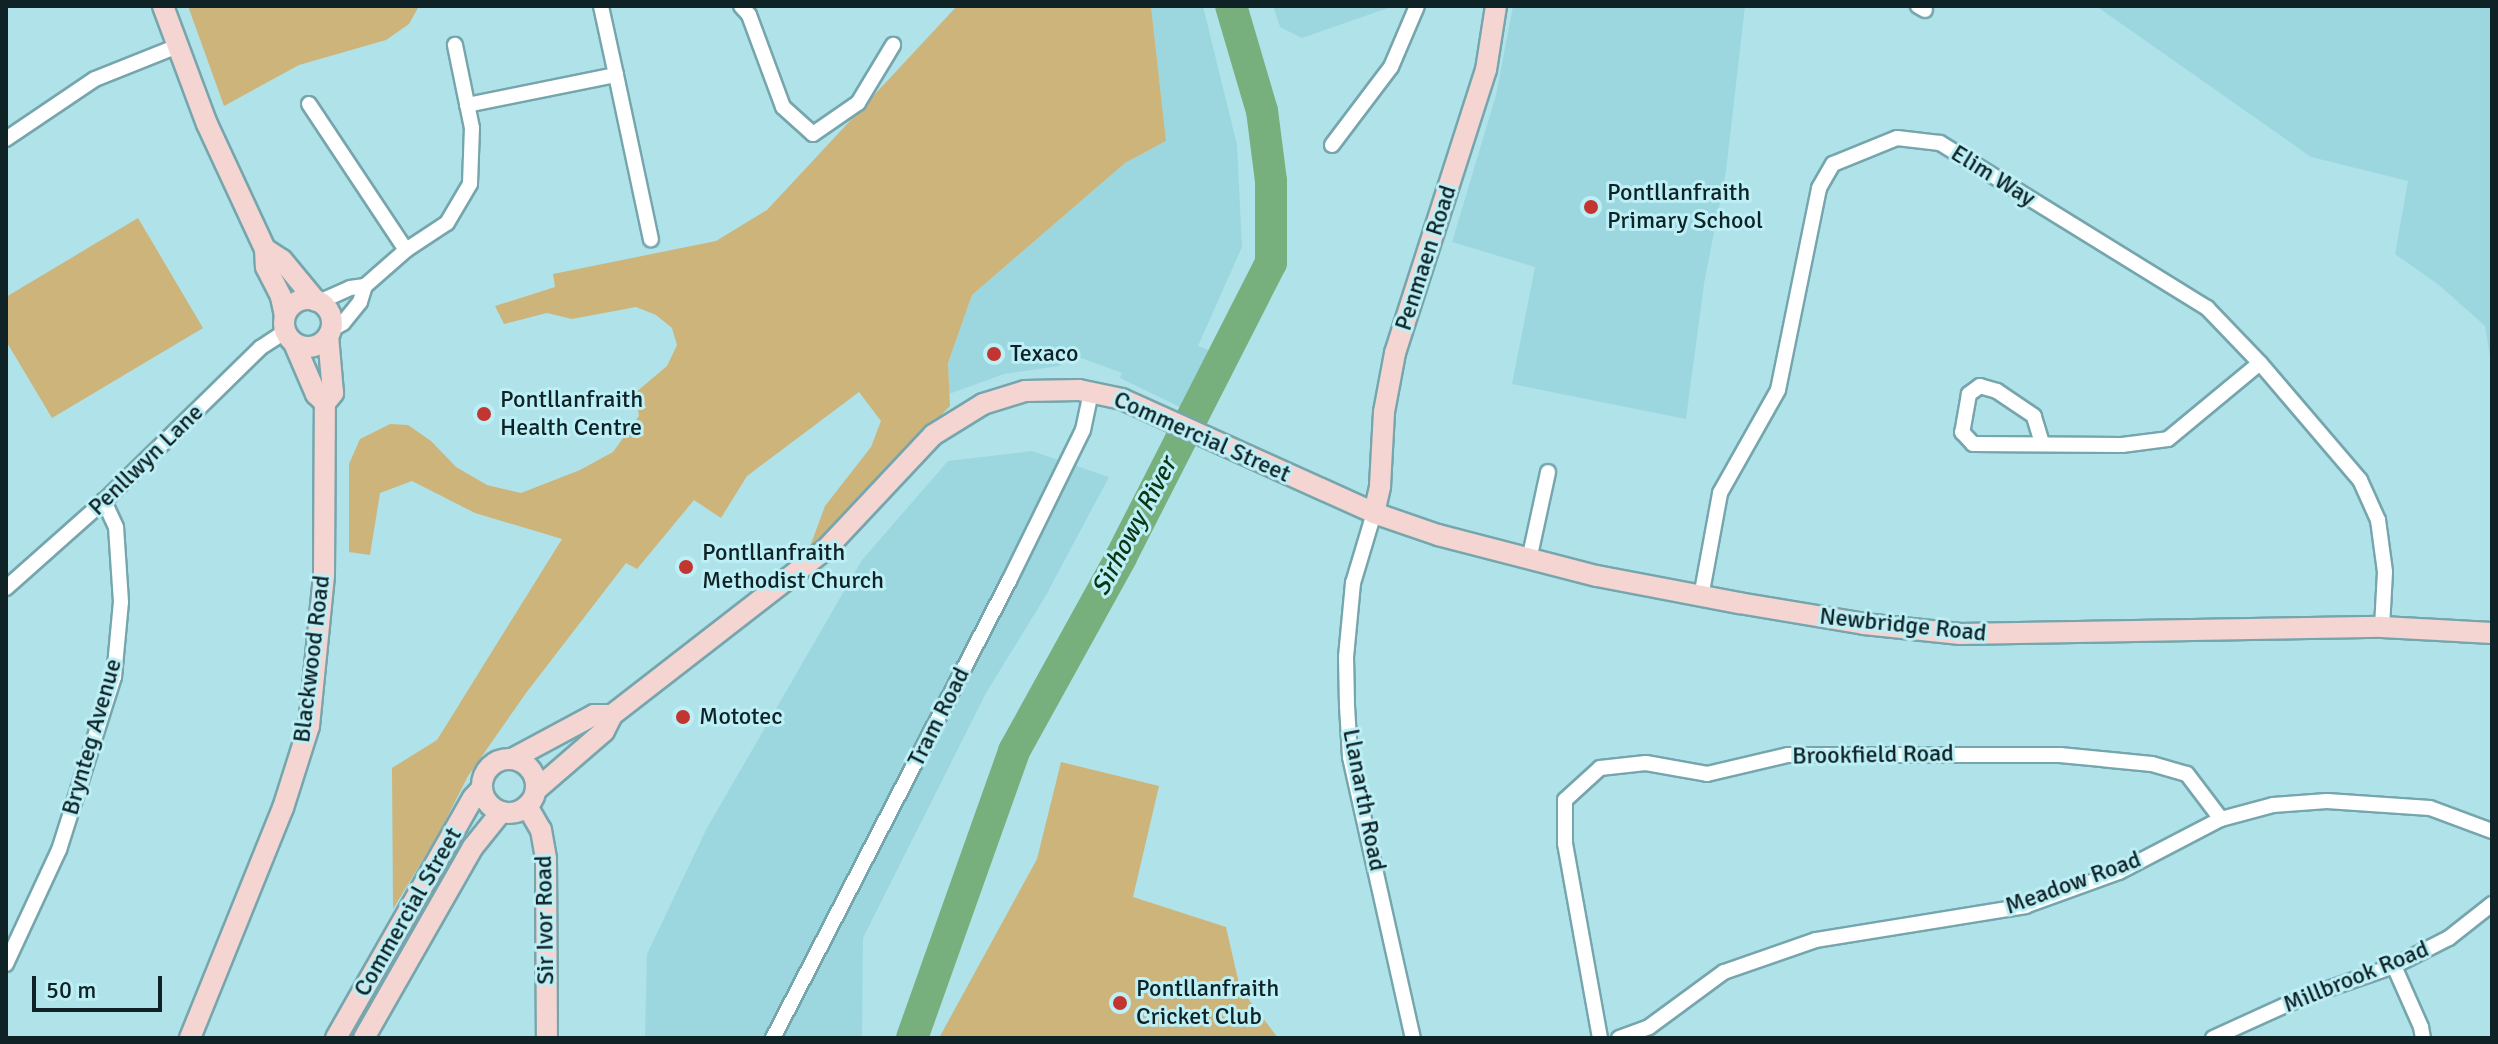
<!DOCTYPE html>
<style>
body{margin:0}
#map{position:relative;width:2498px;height:1044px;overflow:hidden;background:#b0e2e9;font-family:Signika,sans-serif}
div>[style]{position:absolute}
.built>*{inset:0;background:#9cd7e0}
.green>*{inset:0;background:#cdb47a}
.river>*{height:32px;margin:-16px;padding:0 16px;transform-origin:16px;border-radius:16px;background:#77b07d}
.roads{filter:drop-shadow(2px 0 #76a6ad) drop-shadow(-2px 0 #76a6ad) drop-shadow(0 2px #76a6ad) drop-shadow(0 -2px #76a6ad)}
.minor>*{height:14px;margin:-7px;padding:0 7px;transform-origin:7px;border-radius:7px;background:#fff}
.secondary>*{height:20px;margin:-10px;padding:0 10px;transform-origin:10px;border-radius:10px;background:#f5d5d1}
.secondary>.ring{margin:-10px;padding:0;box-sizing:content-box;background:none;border:20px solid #f5d5d1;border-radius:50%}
.dots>*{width:22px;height:22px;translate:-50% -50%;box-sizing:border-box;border:4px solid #bdeff6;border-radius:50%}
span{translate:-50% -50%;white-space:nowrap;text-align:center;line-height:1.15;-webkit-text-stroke:6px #bdeff6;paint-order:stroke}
.street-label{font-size:24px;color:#0f2225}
.poi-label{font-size:24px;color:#0f2225}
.left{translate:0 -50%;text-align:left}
.water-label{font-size:26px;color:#0b3614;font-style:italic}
.frame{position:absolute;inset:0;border:8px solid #0f2225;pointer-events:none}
.scale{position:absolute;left:32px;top:976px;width:130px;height:36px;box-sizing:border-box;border:4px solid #0f2225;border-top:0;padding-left:10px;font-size:24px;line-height:28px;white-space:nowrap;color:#0f2225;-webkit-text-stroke:6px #bdeff6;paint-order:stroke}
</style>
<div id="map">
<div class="built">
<i style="clip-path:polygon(1151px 6px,1203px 6px,1237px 145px,1242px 247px,1198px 346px,1211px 351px,1182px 408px,1120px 378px,1122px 373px,1073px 355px,1059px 366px,1004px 374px,949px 394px,948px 363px,972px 295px,1125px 163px,1166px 141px)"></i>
<i style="clip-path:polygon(1273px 6px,1394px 6px,1302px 38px,1280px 27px)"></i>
<i style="clip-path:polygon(1513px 6px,1745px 6px,1726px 171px,1704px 284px,1686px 419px,1512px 384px,1535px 267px,1452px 242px,1496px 95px)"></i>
<i style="clip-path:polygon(2096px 6px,2492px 6px,2492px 368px,2485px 326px,2439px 285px,2395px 254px,2408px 181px,2311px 157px)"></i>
<i style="clip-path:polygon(1032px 451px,1109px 477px,1045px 597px,986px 693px,863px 938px,862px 1038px,645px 1038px,647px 954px,707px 828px,862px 560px,948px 461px)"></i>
</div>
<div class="green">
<i style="clip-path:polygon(188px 6px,419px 6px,409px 24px,386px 40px,299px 65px,224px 106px)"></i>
<i style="clip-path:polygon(957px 6px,1151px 6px,1166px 141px,1125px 163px,972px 295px,948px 363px,950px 406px,808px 552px,825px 506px,871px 447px,881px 421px,859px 392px,747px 476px,721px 518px,694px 500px,637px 569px,626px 563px,526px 693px,468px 776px,439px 833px,393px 909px,392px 768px,437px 740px,562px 539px,475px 513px,412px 481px,380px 493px,370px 555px,349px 552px,349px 464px,360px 439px,390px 424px,408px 425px,431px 441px,456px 467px,487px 485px,521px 493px,580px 470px,613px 452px,639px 416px,635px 393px,667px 366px,677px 345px,672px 328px,656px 315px,636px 307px,572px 319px,547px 313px,504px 324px,495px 306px,555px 287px,553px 274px,716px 241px,767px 210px)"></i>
<i style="clip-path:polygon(138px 218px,203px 328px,52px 418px,6px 341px,6px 297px)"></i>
<i style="clip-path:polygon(1061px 762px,1159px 786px,1133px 897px,1226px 927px,1240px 988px,1278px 1038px,939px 1038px,1037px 859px)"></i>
</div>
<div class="river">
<i style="left:912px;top:1038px;width:305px;rotate:-70.4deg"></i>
<i style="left:1014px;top:751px;width:222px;rotate:-61.1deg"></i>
<i style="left:1121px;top:557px;width:330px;rotate:-63deg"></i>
<i style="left:1271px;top:263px;width:82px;rotate:-90deg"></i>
<i style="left:1271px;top:181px;width:71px;rotate:-97.3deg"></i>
<i style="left:1262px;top:111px;width:109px;rotate:-106.4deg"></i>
</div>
<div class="roads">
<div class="minor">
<i style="left:741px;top:6px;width:12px;rotate:48deg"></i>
<i style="left:749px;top:15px;width:98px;rotate:69.7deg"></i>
<i style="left:783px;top:107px;width:40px;rotate:42deg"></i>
<i style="left:813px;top:134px;width:55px;rotate:-34.6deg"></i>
<i style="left:858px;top:103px;width:68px;rotate:-58.9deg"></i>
<i style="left:1918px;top:6px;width:8px;rotate:30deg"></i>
<i style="left:616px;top:75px;width:168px;rotate:78deg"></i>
<i style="left:309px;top:104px;width:175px;rotate:56.4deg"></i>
<i style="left:467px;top:105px;width:152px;rotate:-11.4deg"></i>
<i style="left:616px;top:75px;width:71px;rotate:-102.3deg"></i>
<i style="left:6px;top:139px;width:107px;rotate:-34deg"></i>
<i style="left:95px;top:79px;width:89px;rotate:-21.7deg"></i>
<i style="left:1332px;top:145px;width:98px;rotate:-52.9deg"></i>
<i style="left:1391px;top:67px;width:66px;rotate:-66.9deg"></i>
<i style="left:319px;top:302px;width:34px;rotate:-24deg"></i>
<i style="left:350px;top:288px;width:15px;rotate:-8deg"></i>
<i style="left:331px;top:330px;width:14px;rotate:-30deg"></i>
<i style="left:343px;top:323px;width:27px;rotate:-51deg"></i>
<i style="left:360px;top:302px;width:17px;rotate:-73deg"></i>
<i style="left:365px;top:286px;width:55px;rotate:-41.3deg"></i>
<i style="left:406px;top:250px;width:49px;rotate:-33.4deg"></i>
<i style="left:447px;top:223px;width:45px;rotate:-59.5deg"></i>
<i style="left:470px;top:184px;width:56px;rotate:-88deg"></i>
<i style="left:472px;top:128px;width:85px;rotate:-101.6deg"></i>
<i style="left:2042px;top:443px;width:28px;rotate:-107deg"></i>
<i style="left:2034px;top:416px;width:45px;rotate:-146deg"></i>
<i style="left:1997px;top:391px;width:18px;rotate:-164deg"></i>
<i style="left:1980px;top:386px;width:14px;rotate:144deg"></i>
<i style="left:1969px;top:394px;width:39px;rotate:100deg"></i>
<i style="left:1962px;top:432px;width:16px;rotate:47deg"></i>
<i style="left:1973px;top:444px;width:149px;rotate:0.4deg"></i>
<i style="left:2122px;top:445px;width:46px;rotate:-7.4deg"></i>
<i style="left:2168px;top:439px;width:119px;rotate:-39.6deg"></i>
<i style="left:1374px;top:513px;width:73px;rotate:106.7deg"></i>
<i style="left:1353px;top:583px;width:74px;rotate:95.4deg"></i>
<i style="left:1346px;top:657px;width:49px;rotate:88.8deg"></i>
<i style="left:1347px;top:706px;width:51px;rotate:86.6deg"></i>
<i style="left:1350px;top:757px;width:288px;rotate:77.4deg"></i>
<i style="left:1529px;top:560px;width:90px;rotate:-77.8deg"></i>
<i style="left:6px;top:588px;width:131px;rotate:-41.6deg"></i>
<i style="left:104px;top:501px;width:219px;rotate:-44.4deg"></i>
<i style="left:260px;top:348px;width:30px;rotate:-33deg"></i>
<i style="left:1701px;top:597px;width:106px;rotate:-79.6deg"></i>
<i style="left:1720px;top:493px;width:118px;rotate:-60.6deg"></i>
<i style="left:1778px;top:390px;width:206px;rotate:-78.5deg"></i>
<i style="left:1819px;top:188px;width:28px;rotate:-60deg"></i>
<i style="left:1833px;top:164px;width:69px;rotate:-22.1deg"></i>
<i style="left:1897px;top:138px;width:43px;rotate:6.6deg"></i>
<i style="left:1940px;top:143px;width:314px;rotate:31.7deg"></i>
<i style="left:2207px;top:308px;width:76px;rotate:46.1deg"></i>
<i style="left:2260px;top:363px;width:154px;rotate:49.5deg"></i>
<i style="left:2360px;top:480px;width:44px;rotate:65.8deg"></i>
<i style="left:2378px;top:520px;width:52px;rotate:82.3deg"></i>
<i style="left:2385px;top:572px;width:55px;rotate:93.1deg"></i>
<i style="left:6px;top:964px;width:126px;rotate:-65.1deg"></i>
<i style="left:59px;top:850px;width:182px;rotate:-72.4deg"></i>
<i style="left:114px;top:677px;width:75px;rotate:-84.7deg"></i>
<i style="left:121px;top:602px;width:75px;rotate:-93.8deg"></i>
<i style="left:116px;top:527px;width:29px;rotate:-115deg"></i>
<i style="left:2394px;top:966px;width:67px;rotate:66.1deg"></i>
<i style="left:2421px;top:1027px;width:11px;rotate:80deg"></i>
<i style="left:773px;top:1038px;width:514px;rotate:-62.69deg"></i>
<i style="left:1009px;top:581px;width:168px;rotate:-63.9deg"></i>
<i style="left:1083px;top:430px;width:39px;rotate:-78deg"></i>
<i style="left:1600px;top:1038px;width:198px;rotate:-100.2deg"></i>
<i style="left:1565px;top:843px;width:43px;rotate:-90deg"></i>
<i style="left:1565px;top:800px;width:47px;rotate:-42.4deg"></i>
<i style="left:1600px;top:768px;width:46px;rotate:-6.2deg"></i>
<i style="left:1646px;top:763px;width:62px;rotate:10.2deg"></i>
<i style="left:1707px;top:774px;width:83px;rotate:-13.2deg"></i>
<i style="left:1788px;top:755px;width:272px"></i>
<i style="left:2060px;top:755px;width:92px;rotate:5.6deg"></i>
<i style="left:2152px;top:764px;width:36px;rotate:16deg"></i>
<i style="left:2187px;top:774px;width:56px;rotate:52.9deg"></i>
<i style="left:1619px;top:1038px;width:32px;rotate:-20deg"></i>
<i style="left:1649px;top:1027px;width:93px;rotate:-36.3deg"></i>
<i style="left:1724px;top:972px;width:97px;rotate:-19.2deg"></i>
<i style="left:1816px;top:940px;width:212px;rotate:-9.2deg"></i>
<i style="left:2025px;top:906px;width:100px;rotate:-19.9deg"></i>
<i style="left:2119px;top:872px;width:115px;rotate:-27.5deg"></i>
<i style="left:2221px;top:819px;width:54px;rotate:-15.1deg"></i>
<i style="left:2273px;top:805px;width:54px;rotate:-4.2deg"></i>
<i style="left:2327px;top:801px;width:103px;rotate:3.9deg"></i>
<i style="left:2430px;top:808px;width:66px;rotate:20.4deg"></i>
<i style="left:2213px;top:1038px;width:94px;rotate:-24.4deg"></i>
<i style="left:2299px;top:999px;width:101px;rotate:-19.2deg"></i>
<i style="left:2394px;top:966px;width:62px;rotate:-27deg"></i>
<i style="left:2449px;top:938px;width:55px;rotate:-38.3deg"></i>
</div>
<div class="secondary">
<i style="left:163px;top:6px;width:126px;rotate:69.6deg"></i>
<i style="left:207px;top:124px;width:138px;rotate:65.1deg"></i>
<i style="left:265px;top:249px;width:18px;rotate:87deg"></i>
<i style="left:266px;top:267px;width:34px;rotate:63deg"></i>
<i style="left:281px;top:297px;width:19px;rotate:78deg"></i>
<i style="left:265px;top:249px;width:20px;rotate:33deg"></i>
<i style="left:282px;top:260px;width:53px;rotate:50.3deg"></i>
<i class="ring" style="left:284px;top:299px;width:28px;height:28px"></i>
<i style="left:294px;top:343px;width:56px;rotate:66.7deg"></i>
<i style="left:316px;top:394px;width:13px;rotate:45deg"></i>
<i style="left:1374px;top:513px;width:28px;rotate:-77deg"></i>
<i style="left:1380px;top:486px;width:74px;rotate:-86.9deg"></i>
<i style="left:1384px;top:412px;width:60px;rotate:-79.4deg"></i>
<i style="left:1395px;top:353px;width:297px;rotate:-72.2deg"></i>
<i style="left:1486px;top:70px;width:65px;rotate:-81.1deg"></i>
<i style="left:512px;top:759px;width:93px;rotate:-28.2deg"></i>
<i style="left:594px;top:715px;width:18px"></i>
<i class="ring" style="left:482px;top:759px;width:34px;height:34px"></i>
<i style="left:536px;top:790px;width:90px;rotate:-40.9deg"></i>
<i style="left:604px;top:731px;width:18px;rotate:-63deg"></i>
<i style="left:612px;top:715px;width:272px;rotate:-37.8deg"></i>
<i style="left:827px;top:548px;width:155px;rotate:-46.8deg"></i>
<i style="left:933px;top:435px;width:59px;rotate:-31.8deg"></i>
<i style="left:983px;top:404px;width:44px;rotate:-17.2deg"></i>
<i style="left:1025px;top:391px;width:54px;rotate:-1.1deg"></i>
<i style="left:1079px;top:390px;width:44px;rotate:11.8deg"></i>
<i style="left:1122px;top:399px;width:277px;rotate:24.3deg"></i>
<i style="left:1374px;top:513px;width:68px;rotate:19deg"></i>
<i style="left:1438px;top:535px;width:164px;rotate:14.5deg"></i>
<i style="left:1597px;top:576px;width:145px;rotate:10.8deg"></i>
<i style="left:1739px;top:603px;width:127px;rotate:9.5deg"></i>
<i style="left:1864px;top:624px;width:97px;rotate:5.9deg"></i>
<i style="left:1960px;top:634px;width:422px;rotate:-1deg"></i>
<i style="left:2382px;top:627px;width:110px;rotate:3.1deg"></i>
<i style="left:527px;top:806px;width:28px;rotate:60deg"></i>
<i style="left:541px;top:830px;width:29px;rotate:80deg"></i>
<i style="left:546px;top:859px;width:179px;rotate:89.7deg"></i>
<i style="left:190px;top:1038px;width:248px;rotate:-68deg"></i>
<i style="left:283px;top:808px;width:86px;rotate:-72.4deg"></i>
<i style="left:309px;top:726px;width:152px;rotate:-84.3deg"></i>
<i style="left:324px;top:575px;width:172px;rotate:-89.7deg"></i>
<i style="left:325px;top:403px;width:13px;rotate:-51deg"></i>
<i style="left:333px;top:393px;width:57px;rotate:-95deg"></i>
<i style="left:336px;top:1038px;width:276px;rotate:-60.3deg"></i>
<i style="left:473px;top:798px;width:13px;rotate:-48deg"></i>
<i style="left:364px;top:1038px;width:220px;rotate:-60.3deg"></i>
<i style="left:473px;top:847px;width:45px;rotate:-51.3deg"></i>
</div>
</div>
<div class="dots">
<i style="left:1591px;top:207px;background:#c33530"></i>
<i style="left:994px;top:354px;background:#c33530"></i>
<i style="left:484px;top:414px;background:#c33530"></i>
<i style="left:686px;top:567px;background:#c33530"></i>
<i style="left:683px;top:717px;background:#c33530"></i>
<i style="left:1120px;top:1003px;background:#c33530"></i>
</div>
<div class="street-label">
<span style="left:1993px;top:176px;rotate:32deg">Elim Way</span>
<span style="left:1426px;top:258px;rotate:-72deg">Penmaen Road</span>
<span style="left:1202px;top:437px;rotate:24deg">Commercial Street</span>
<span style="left:146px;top:460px;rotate:-44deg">Penllwyn Lane</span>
<span style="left:1903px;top:625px;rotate:6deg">Newbridge Road</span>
<span style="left:312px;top:659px;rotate:-83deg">Blackwood Road</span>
<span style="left:939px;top:717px;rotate:-63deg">Tram Road</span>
<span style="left:92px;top:737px;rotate:-74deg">Brynteg Avenue</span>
<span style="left:1873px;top:755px;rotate:-1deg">Brookfield Road</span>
<span style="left:1364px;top:800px;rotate:79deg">Llanarth Road</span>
<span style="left:2073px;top:883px;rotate:-20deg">Meadow Road</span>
<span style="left:408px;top:912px;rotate:-60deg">Commercial Street</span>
<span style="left:545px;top:920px;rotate:-91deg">Sir Ivor Road</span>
<span style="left:2356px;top:977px;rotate:-22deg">Millbrook Road</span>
</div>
<div class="poi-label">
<span class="left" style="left:1607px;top:207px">Pontllanfraith<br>Primary School</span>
<span class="left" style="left:1010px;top:354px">Texaco</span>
<span class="left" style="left:500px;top:414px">Pontllanfraith<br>Health Centre</span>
<span class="left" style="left:702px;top:567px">Pontllanfraith<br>Methodist Church</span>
<span class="left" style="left:699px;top:717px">Mototec</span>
<span class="left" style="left:1136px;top:1003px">Pontllanfraith<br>Cricket Club</span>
</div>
<div class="water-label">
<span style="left:1135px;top:527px;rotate:-62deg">Sirhowy River</span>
</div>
<div class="frame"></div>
<div class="scale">50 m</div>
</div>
